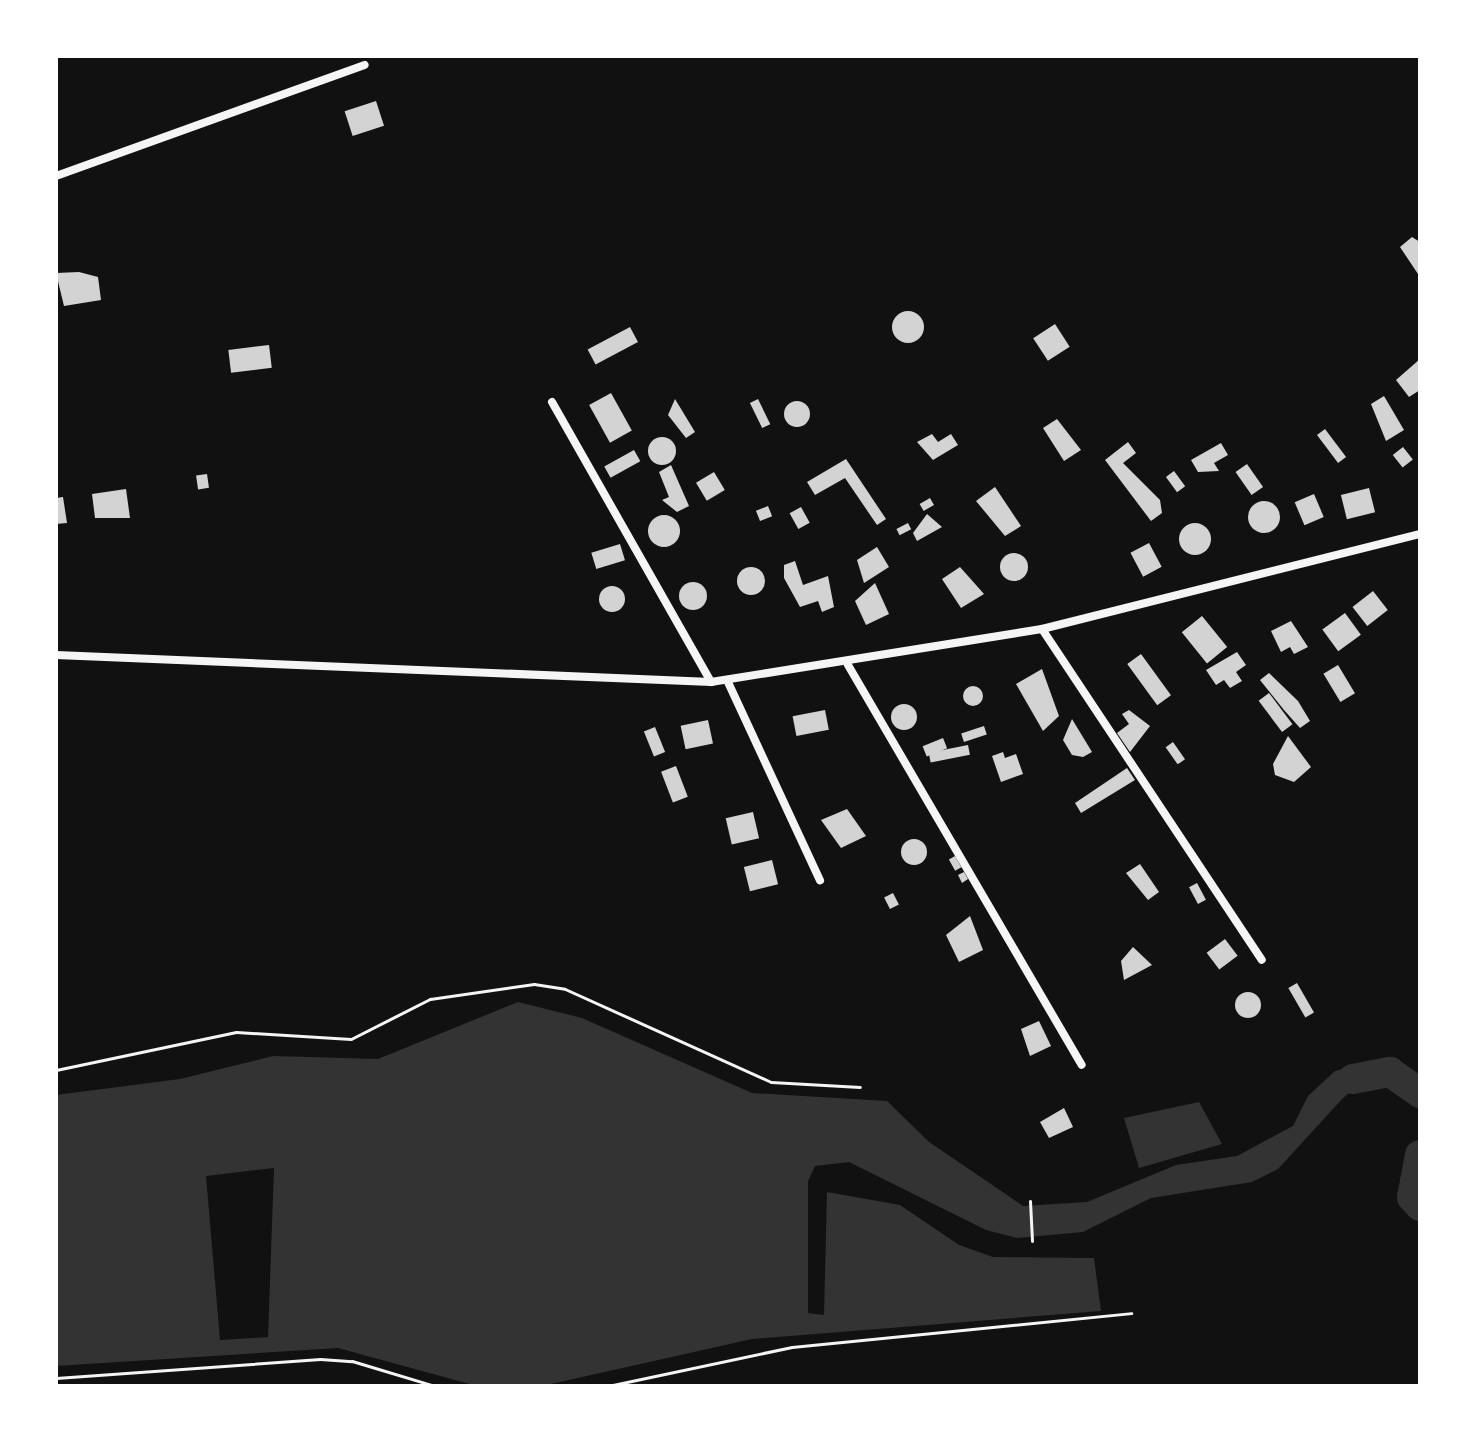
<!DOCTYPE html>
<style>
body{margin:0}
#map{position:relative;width:1476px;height:1442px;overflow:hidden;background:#111;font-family:"Exo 2",sans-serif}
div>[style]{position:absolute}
.water>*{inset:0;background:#333}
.river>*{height:30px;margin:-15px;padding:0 15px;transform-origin:15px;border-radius:15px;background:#333}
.building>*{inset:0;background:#d3d3d3;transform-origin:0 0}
.round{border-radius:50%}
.path>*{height:3px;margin:-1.5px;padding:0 1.5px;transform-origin:1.5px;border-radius:1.5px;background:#f5f5f5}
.minor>*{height:8px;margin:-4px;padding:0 4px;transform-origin:4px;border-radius:4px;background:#f5f5f5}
span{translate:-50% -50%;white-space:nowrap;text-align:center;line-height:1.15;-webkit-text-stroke:6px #fff;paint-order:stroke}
.frame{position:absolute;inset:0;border:58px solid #fff;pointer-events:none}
</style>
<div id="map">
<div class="water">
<i style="clip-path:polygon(evenodd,518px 1002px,582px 1018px,752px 1093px,887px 1101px,929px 1142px,1023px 1206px,1087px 1202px,1176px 1165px,1237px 1156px,1293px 1126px,1308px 1096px,1335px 1071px,1370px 1062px,1399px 1066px,1377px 1087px,1360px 1084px,1343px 1098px,1278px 1169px,1252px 1182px,1151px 1198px,1083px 1232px,1017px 1238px,986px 1230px,849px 1162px,815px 1166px,808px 1181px,808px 1313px,824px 1315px,827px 1192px,900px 1205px,959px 1245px,993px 1257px,1094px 1258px,1101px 1311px,752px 1339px,542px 1386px,477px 1386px,338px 1348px,56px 1366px,56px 1095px,180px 1079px,273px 1056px,378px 1059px,518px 1002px,274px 1168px,268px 1337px,220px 1340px,206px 1176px,274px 1168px)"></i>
<i style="clip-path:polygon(1199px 1102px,1222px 1144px,1139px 1168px,1124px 1118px)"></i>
</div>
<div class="river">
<i style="left:1353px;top:1079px;width:38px;rotate:-11deg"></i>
<i style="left:1390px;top:1072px;width:37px;rotate:35deg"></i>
<i style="left:1420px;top:1155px;width:43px;rotate:100.8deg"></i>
<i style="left:1412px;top:1197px;width:12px;rotate:48deg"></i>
</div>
<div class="building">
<i style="left:376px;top:101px;width:26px;height:33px;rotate:72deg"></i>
<i style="clip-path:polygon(1412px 237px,1420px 242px,1418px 274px,1400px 247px)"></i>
<i style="clip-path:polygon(79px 272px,98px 277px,101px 300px,64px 306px,56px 273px)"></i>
<i class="round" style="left:892px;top:311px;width:32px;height:32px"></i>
<i style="left:1055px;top:324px;width:27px;height:26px;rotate:57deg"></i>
<i style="left:630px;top:327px;width:17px;height:48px;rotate:62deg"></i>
<i style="left:269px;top:345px;width:23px;height:41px;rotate:83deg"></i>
<i style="clip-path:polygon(1420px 359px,1420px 390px,1409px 397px,1396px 380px)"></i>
<i style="left:611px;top:393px;width:43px;height:25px;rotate:61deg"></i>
<i style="clip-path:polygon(1384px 396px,1404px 430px,1386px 441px,1371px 404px)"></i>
<i style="clip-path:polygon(675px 399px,695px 432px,686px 438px,668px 415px)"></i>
<i style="left:758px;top:399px;width:28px;height:9px;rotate:64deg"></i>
<i class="round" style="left:784px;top:401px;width:26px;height:26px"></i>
<i style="clip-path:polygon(1057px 419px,1081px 450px,1064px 461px,1043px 428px)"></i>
<i style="left:1325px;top:429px;width:35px;height:10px;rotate:53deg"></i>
<i style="clip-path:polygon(932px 434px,938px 442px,951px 434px,958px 445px,933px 460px,917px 442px)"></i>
<i class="round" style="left:648px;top:437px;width:28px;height:28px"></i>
<i style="clip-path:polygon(1128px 442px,1136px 453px,1123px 463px,1160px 500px,1162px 513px,1151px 521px,1105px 460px)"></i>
<i style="clip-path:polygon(1221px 443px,1228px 455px,1214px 463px,1219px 471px,1198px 472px,1191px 460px)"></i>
<i style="left:1403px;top:447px;width:16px;height:13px;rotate:52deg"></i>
<i style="left:634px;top:450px;width:13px;height:34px;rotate:61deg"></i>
<i style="clip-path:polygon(846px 459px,886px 519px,877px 525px,845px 478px,815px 495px,807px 482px)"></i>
<i style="left:1247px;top:464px;width:28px;height:14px;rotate:55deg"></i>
<i style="clip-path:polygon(671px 465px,689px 506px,677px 512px,662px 500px,669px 497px,659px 472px)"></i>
<i style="left:1174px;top:471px;width:19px;height:10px;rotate:54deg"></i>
<i style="left:714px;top:472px;width:21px;height:21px;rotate:59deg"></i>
<i style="left:207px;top:474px;width:14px;height:11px;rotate:82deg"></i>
<i style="clip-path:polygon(995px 487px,1021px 526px,1005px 536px,976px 501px)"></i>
<i style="left:1369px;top:488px;width:25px;height:29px;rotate:76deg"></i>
<i style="clip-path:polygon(126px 489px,130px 518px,95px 518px,92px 494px)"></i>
<i style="left:1314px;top:494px;width:25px;height:21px;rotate:67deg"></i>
<i style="clip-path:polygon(63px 497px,67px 523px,56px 524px,56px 498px)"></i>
<i style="left:930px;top:498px;width:8px;height:12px;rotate:60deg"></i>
<i class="round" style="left:1248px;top:501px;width:32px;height:32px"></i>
<i style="left:768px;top:506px;width:11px;height:13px;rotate:68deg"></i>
<i style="left:801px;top:507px;width:18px;height:13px;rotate:61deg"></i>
<i style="clip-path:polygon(927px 514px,942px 527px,917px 541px,913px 533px)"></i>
<i class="round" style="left:648px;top:515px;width:32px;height:32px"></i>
<i style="left:908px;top:523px;width:7px;height:13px;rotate:63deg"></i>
<i class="round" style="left:1179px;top:523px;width:32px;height:32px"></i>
<i style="left:1149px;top:543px;width:27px;height:21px;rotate:62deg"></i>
<i style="left:620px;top:544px;width:17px;height:30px;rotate:73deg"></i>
<i style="clip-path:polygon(877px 547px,889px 567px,864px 583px,857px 560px)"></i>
<i class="round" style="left:1000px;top:553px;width:28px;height:28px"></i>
<i style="clip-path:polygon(795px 561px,803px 585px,828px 576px,834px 607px,822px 612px,818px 601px,800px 607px,784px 578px,784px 565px)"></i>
<i class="round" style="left:737px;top:567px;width:28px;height:28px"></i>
<i style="clip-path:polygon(960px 567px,984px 594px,961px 608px,942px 579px)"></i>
<i class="round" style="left:679px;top:582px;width:28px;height:28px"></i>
<i style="clip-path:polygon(875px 583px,889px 614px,866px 625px,855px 601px)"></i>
<i class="round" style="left:599px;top:586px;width:26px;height:26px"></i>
<i style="left:1373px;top:591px;width:24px;height:26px;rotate:52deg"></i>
<i style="left:1345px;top:613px;width:27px;height:28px;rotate:54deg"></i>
<i style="left:1202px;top:616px;width:40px;height:26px;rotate:51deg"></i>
<i style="clip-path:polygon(1291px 621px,1308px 647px,1294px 654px,1290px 647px,1281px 652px,1271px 631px)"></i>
<i style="clip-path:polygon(1237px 652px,1246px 665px,1236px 672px,1242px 681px,1230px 688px,1224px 680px,1216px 685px,1206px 670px)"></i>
<i style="left:1141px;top:654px;width:51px;height:17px;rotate:54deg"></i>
<i style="left:1338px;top:665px;width:33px;height:17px;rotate:59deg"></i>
<i style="clip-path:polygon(1042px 669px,1059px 716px,1043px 731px,1016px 684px)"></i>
<i style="clip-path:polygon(1269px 673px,1298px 701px,1310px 721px,1300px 728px,1284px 710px,1260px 680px)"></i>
<i class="round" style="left:963px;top:686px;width:20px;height:20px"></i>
<i style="left:1269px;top:693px;width:39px;height:13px;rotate:53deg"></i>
<i class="round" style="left:891px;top:704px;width:26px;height:26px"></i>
<i style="left:825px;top:710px;width:20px;height:33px;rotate:79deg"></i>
<i style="clip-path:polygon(1129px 710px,1150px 726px,1130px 752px,1117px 733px,1129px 724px,1122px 714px)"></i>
<i style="clip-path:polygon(1072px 719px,1092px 752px,1083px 757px,1072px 755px,1063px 740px)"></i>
<i style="left:708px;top:720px;width:24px;height:28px;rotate:78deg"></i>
<i style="left:984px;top:726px;width:9px;height:24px;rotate:72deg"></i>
<i style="left:655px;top:727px;width:27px;height:12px;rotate:68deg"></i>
<i style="clip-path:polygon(1288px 736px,1311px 767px,1294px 782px,1275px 775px,1273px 764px)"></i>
<i style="left:943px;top:738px;width:11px;height:22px;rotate:68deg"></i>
<i style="left:1173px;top:742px;width:21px;height:9px;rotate:55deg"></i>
<i style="left:968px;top:745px;width:10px;height:40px;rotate:79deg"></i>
<i style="clip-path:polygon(1003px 752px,1005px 758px,1016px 754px,1023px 774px,1001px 782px,992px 756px)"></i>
<i style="left:676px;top:766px;width:33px;height:16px;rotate:69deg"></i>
<i style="clip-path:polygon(1127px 768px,1135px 780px,1081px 813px,1075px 803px)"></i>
<i style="clip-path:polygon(847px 809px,866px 836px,841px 848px,821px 820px)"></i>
<i style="left:753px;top:812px;width:27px;height:28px;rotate:77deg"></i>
<i class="round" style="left:901px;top:839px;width:26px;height:26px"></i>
<i style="left:955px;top:856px;width:13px;height:7px;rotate:61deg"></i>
<i style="left:772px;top:860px;width:25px;height:29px;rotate:76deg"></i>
<i style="clip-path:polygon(1140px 864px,1159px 892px,1148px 900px,1126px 873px)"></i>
<i style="clip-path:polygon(964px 872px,968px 879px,962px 883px,958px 875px)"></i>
<i style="left:1197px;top:883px;width:19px;height:9px;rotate:62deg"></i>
<i style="left:893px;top:893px;width:13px;height:10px;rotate:63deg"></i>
<i style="clip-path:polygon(970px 916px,983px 950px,959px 962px,946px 935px)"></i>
<i style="left:1225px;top:939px;width:21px;height:23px;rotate:53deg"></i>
<i style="clip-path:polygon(1133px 947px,1152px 965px,1124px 980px,1121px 961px)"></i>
<i style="left:1297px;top:983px;width:34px;height:10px;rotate:60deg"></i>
<i class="round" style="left:1235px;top:992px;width:26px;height:26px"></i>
<i style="clip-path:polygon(1039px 1021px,1051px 1046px,1030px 1056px,1021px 1029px)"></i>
<i style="clip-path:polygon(1064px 1108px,1073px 1127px,1049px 1138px,1040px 1122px)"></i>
</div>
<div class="path">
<i style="left:56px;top:1070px;width:184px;rotate:-11.9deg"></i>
<i style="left:236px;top:1032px;width:115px;rotate:3.5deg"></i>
<i style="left:351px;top:1039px;width:89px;rotate:-26.9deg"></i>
<i style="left:430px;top:999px;width:105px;rotate:-8.2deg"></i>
<i style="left:534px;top:984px;width:31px;rotate:9deg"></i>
<i style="left:565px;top:989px;width:226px;rotate:24.3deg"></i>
<i style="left:771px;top:1082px;width:89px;rotate:3.2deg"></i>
<i style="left:1030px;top:1201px;width:40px;rotate:87.1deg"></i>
<i style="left:56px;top:1378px;width:265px;rotate:-4.1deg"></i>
<i style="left:320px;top:1359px;width:32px;rotate:4deg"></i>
<i style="left:352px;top:1361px;width:87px;rotate:16.8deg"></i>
<i style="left:608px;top:1386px;width:188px;rotate:-12deg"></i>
<i style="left:792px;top:1347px;width:341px;rotate:-5.7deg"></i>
</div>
<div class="minor">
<i style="left:56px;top:176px;width:328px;rotate:-19.8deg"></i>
<i style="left:552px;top:402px;width:322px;rotate:60.4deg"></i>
<i style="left:1042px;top:629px;width:397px;rotate:56.4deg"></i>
<i style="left:56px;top:655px;width:656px;rotate:2.36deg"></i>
<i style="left:711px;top:682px;width:335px;rotate:-9.1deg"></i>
<i style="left:1042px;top:629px;width:390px;rotate:-14.1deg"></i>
<i style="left:848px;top:665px;width:463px;rotate:59.7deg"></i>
<i style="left:727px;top:680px;width:221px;rotate:65.1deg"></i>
</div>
<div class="frame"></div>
</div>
